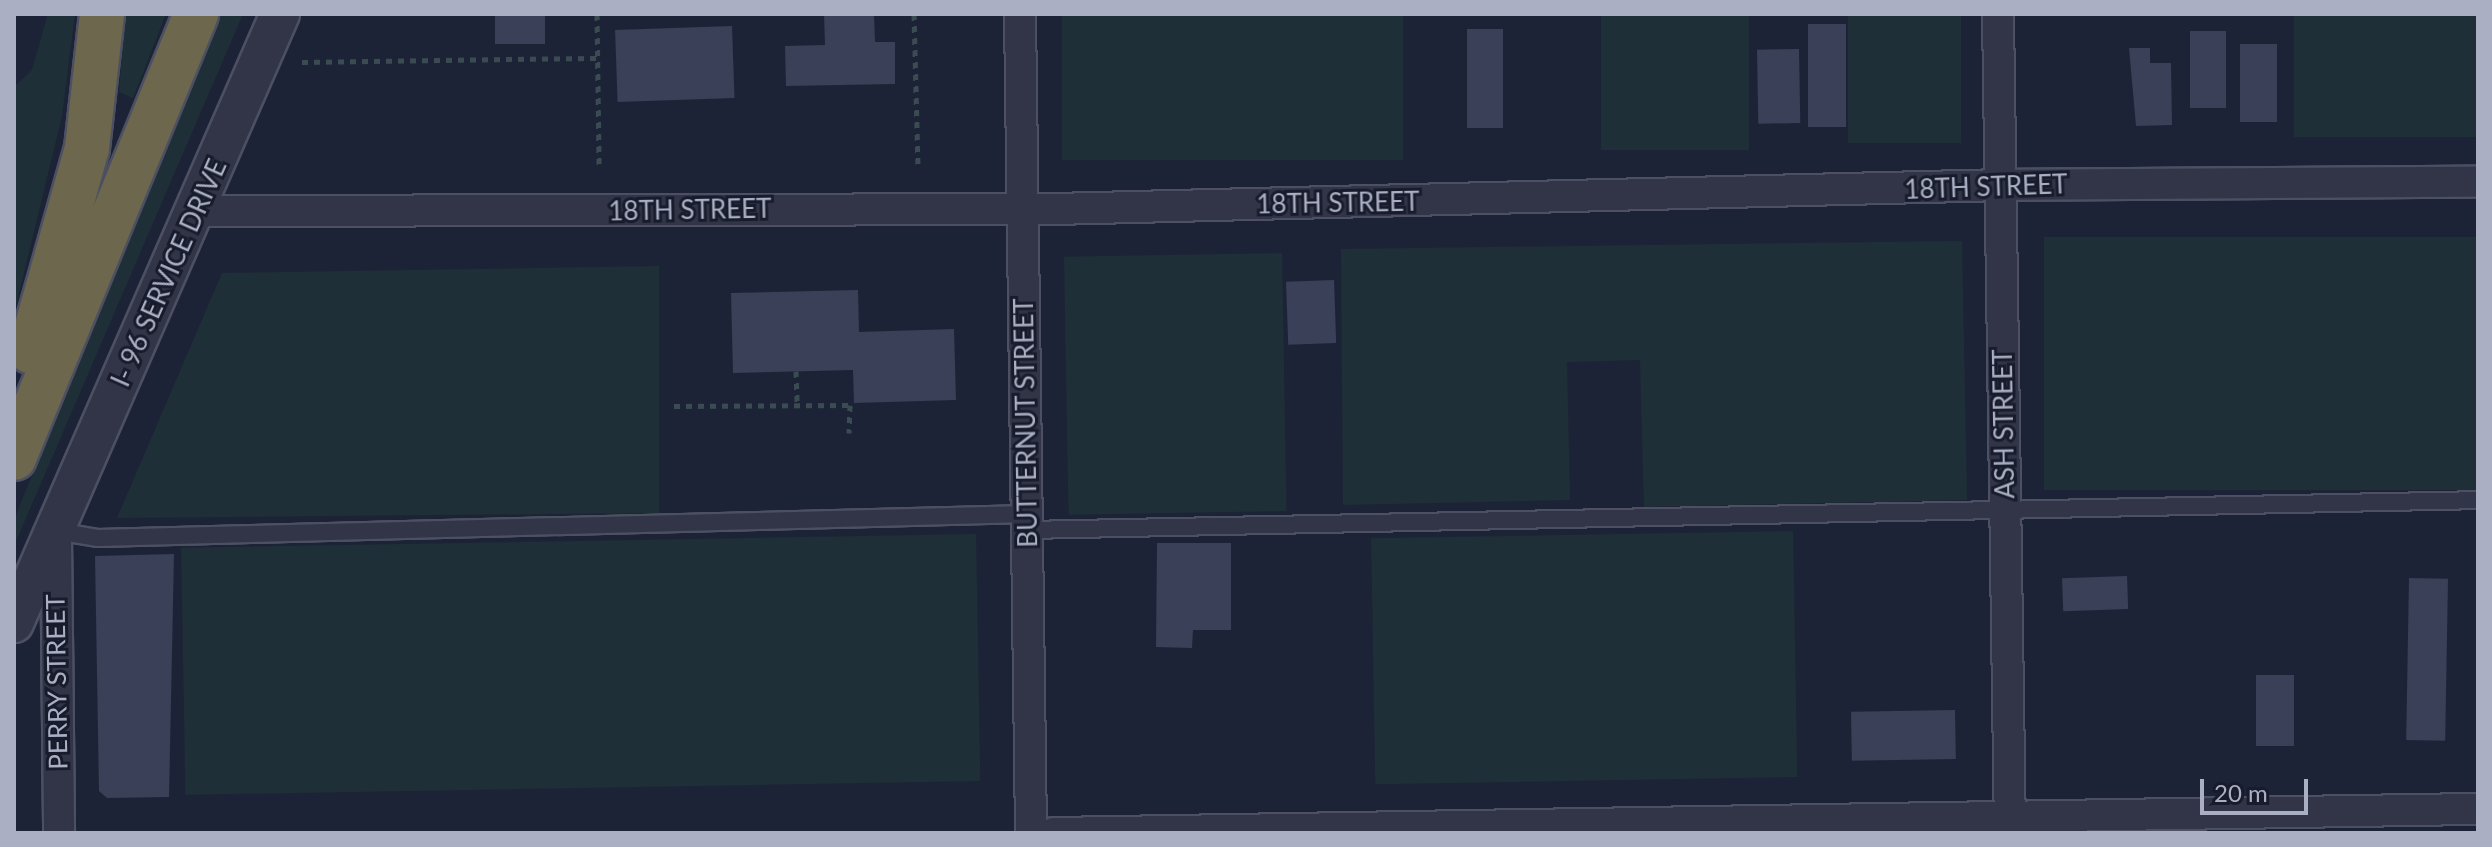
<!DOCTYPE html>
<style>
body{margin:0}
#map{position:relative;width:2492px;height:847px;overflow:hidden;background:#1d2336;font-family:Lato,sans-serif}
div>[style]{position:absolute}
.green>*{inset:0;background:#1f2f37;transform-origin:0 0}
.building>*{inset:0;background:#394057;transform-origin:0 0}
.path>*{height:5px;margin-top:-2.5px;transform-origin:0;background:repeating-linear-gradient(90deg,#3a4b52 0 6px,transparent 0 12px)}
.roads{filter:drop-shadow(2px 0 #4c5062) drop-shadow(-2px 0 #4c5062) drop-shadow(0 2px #4c5062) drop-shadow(0 -2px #4c5062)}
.service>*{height:16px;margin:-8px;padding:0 8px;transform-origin:8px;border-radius:8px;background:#313547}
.minor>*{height:30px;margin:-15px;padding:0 15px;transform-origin:15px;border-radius:15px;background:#313547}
.tertiary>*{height:38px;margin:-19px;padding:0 19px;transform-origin:19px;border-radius:19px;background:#313547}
.motorway>*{height:44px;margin:-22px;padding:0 22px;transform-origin:22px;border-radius:22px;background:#6d684d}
span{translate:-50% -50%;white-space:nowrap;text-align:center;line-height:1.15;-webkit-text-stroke:6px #171b2b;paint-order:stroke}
.street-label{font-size:26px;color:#aaafc4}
.frame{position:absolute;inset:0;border:16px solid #aaafc4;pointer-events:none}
.scale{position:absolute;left:2200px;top:779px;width:108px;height:36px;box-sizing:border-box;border:4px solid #aaafc4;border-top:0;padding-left:10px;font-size:24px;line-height:28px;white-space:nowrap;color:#aaafc4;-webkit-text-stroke:6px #171b2b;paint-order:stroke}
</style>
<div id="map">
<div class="green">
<i style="clip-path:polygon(48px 14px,75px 14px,62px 116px,14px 314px,14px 87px,32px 70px)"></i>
<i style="clip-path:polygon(125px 14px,166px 14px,133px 98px,119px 92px)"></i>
<i style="clip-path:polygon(218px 14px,243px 14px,14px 546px,14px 520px)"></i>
<i style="left:1062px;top:14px;width:341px;height:146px"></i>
<i style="left:1601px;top:14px;width:148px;height:136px"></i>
<i style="left:1848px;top:14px;width:113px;height:129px"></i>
<i style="left:2294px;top:14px;width:184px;height:123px"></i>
<i style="left:2478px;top:237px;width:253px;height:434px;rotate:90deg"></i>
<i style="clip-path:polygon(1962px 241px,1967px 500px,1644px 507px,1640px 360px,1567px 362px,1570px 500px,1343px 505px,1341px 249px)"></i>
<i style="left:1282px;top:253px;width:258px;height:218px;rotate:89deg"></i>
<i style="clip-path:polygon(659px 266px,659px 513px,117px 518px,222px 273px)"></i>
<i style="left:1793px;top:531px;width:246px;height:422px;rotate:89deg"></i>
<i style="left:976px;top:534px;width:247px;height:795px;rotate:89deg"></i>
</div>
<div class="building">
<i style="left:495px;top:14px;width:50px;height:30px"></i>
<i style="clip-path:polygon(824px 14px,874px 14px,875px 42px,895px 42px,895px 84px,786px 86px,785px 46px,825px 45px)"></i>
<i style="left:1808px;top:24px;width:38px;height:103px"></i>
<i style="left:732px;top:26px;width:72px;height:117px;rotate:88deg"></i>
<i style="left:1467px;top:29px;width:36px;height:99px"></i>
<i style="left:2226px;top:31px;width:77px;height:36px;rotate:90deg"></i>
<i style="left:2240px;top:44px;width:37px;height:78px"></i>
<i style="clip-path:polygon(2129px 48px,2150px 48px,2150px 63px,2171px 63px,2172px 125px,2136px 126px)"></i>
<i style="left:1799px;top:49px;width:74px;height:42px;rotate:89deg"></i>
<i style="left:1334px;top:280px;width:63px;height:48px;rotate:88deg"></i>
<i style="clip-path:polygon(858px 290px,859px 332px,954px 329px,956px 400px,854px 403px,853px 370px,733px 373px,731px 293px)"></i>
<i style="clip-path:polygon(1157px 543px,1231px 543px,1231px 630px,1193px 630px,1192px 648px,1156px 647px)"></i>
<i style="clip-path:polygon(174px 554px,169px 797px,107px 798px,99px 791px,95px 556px)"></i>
<i style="left:2127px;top:576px;width:33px;height:65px;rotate:88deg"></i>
<i style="left:2409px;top:578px;width:39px;height:162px;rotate:1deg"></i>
<i style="left:2256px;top:675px;width:38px;height:71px"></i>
<i style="left:1955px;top:710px;width:49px;height:104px;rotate:89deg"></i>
</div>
<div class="path">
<i style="left:597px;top:14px;width:151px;rotate:89.2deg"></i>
<i style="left:914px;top:14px;width:155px;rotate:88.5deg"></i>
<i style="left:302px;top:62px;width:294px;rotate:-0.8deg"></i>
<i style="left:796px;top:371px;width:34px;rotate:88deg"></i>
<i style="left:674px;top:406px;width:176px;rotate:-0.3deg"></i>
<i style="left:850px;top:405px;width:28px;rotate:92deg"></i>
</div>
<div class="roads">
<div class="service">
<i style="left:1027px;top:530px;width:1451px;rotate:-1.18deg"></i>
<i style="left:56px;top:531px;width:43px;rotate:9.5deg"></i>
<i style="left:98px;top:538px;width:929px;rotate:-1.48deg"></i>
</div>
<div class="minor">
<i style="left:1020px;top:14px;width:819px;rotate:89.23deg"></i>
<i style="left:1998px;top:14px;width:818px;rotate:89.16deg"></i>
<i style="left:197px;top:211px;width:858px;rotate:-0.13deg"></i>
<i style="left:1055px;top:209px;width:945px;rotate:-1.45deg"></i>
<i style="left:2000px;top:185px;width:478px;rotate:-0.4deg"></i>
<i style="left:56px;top:537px;width:296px;rotate:89.4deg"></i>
<i style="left:1054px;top:833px;width:1424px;rotate:-0.97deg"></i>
</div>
<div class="tertiary">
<i style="left:14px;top:623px;width:665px;rotate:-66.41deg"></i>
</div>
<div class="motorway">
<i style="left:30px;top:351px;width:211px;rotate:-74.3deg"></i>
<i style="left:87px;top:148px;width:135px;rotate:-83.6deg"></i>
<i style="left:14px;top:458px;width:480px;rotate:-67.7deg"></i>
</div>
</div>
<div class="street-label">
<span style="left:1986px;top:187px;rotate:-2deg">18TH STREET</span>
<span style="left:1338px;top:203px;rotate:-1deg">18TH STREET</span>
<span style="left:690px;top:210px;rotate:-1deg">18TH STREET</span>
<span style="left:169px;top:273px;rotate:-66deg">I- 96 SERVICE DRIVE</span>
<span style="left:1026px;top:423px;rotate:-91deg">BUTTERNUT STREET</span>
<span style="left:2004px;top:424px;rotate:-91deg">ASH STREET</span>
<span style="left:57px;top:682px;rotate:-91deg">PERRY STREET</span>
</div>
<div class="frame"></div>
<div class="scale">20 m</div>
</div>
